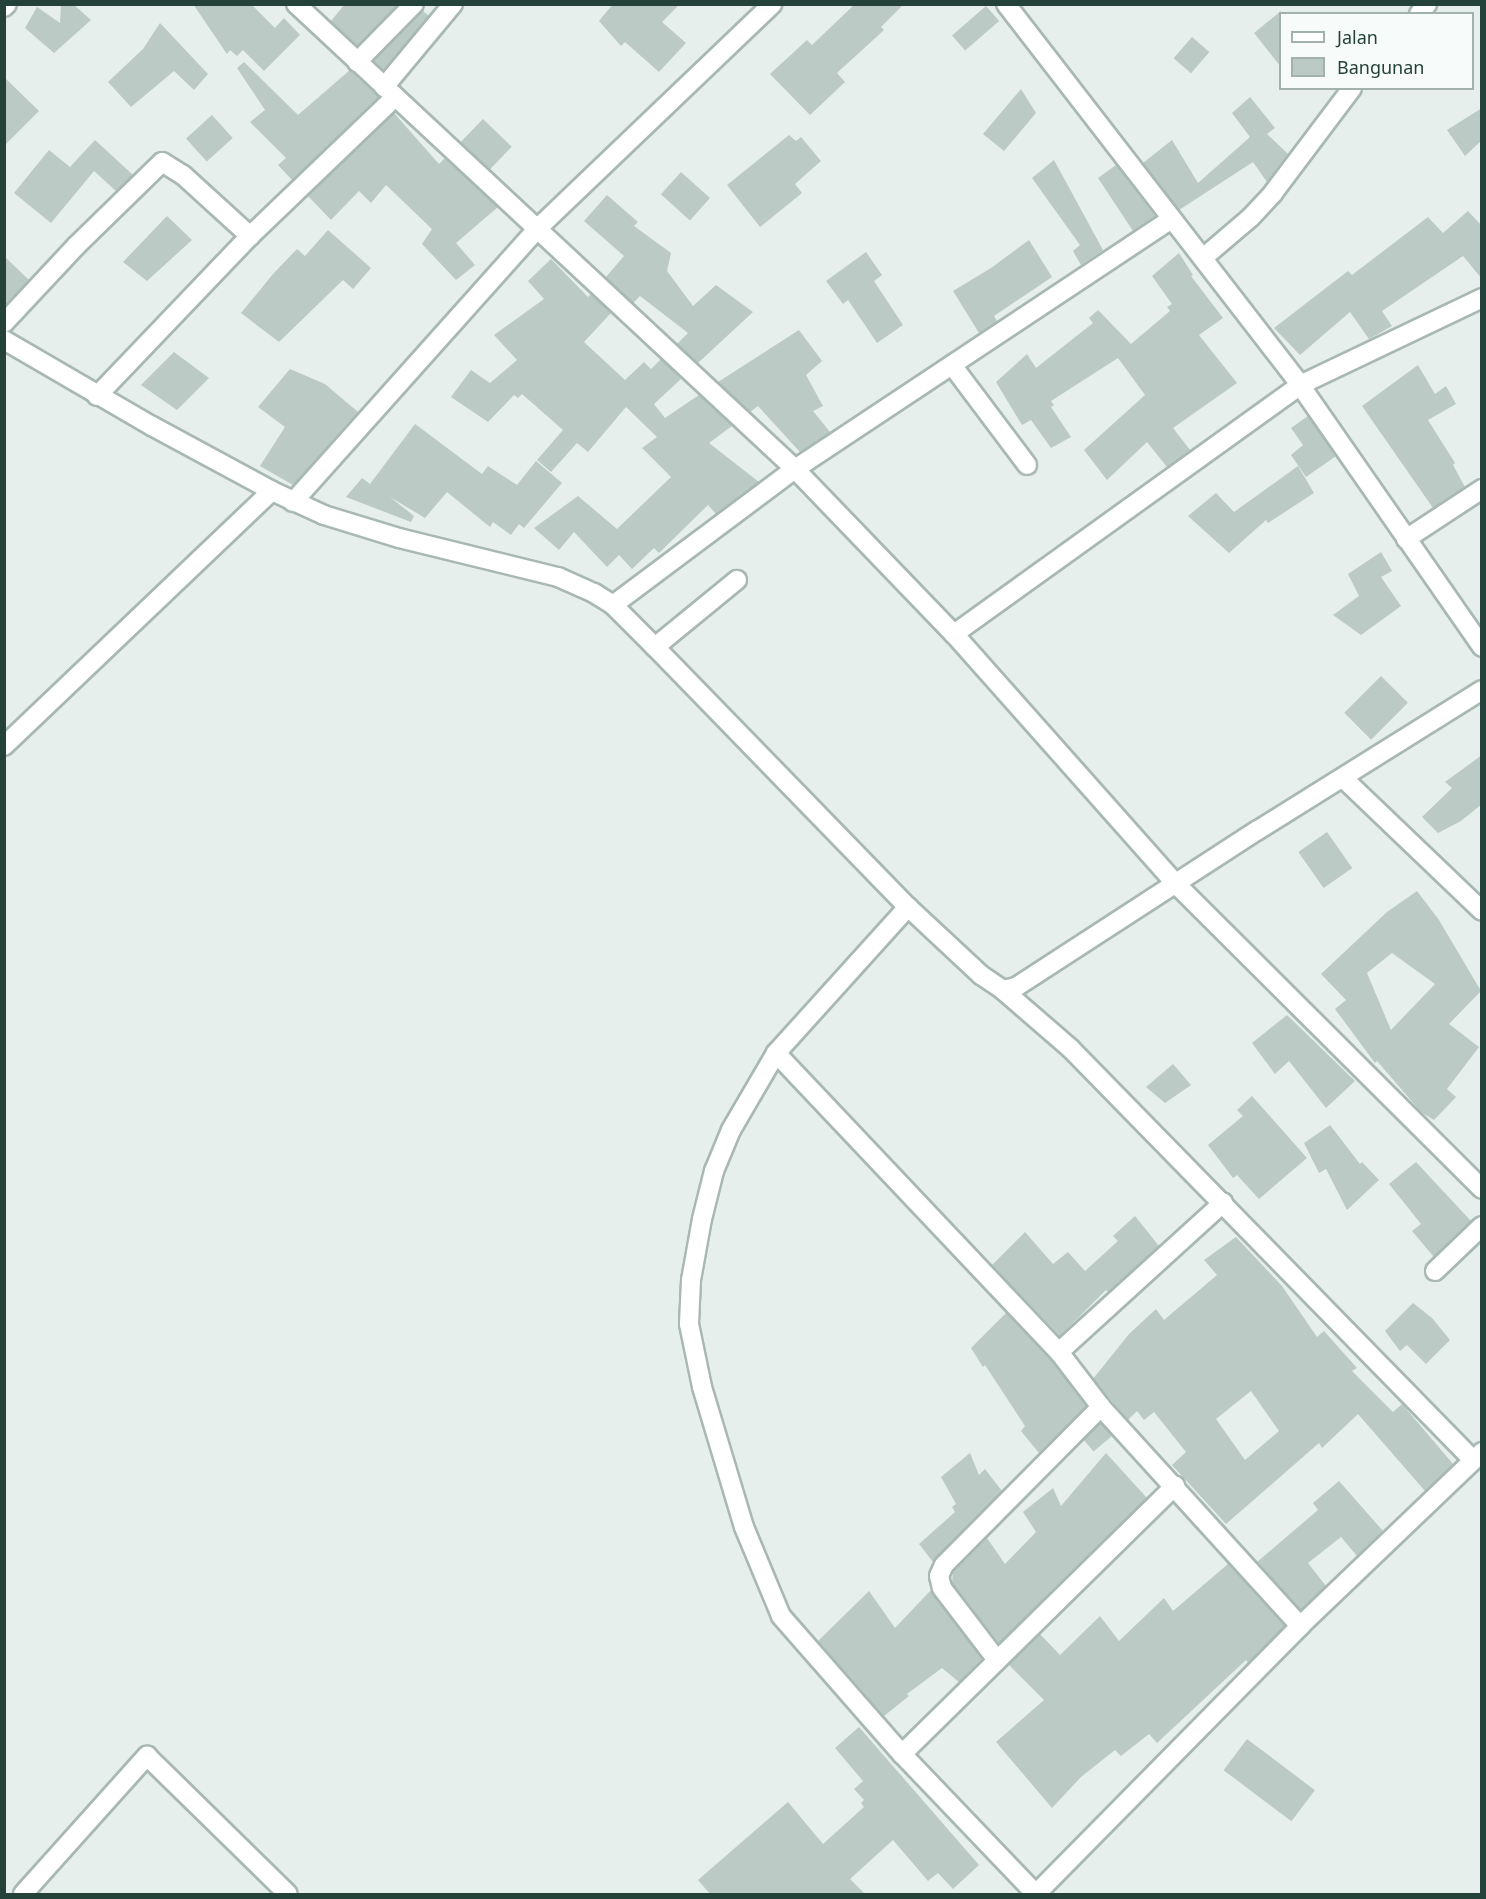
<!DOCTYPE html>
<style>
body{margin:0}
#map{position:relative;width:1486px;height:1899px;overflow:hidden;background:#e6efeb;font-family:"Noto Sans",sans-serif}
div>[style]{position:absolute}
.building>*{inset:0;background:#bbcac4;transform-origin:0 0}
.roads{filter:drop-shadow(2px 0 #a8b8b2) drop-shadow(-2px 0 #a8b8b2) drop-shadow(0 2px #a8b8b2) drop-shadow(0 -2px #a8b8b2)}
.street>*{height:18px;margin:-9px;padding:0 9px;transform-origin:9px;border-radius:9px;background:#fff}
.secondary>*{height:18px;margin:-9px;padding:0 9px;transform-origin:9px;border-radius:9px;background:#fff}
span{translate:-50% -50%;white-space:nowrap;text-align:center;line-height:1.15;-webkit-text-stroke:4.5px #f7fbf9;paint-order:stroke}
.frame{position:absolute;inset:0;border:6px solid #24423a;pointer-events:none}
.legend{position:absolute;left:1279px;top:12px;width:195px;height:78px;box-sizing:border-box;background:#f7fbf9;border:2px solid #a3b1ad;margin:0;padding:8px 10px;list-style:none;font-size:18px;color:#24423a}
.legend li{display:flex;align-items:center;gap:12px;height:30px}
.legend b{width:30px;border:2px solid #a3b1ad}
</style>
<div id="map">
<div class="building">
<i style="clip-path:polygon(61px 4px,73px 4px,91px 20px,54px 53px,25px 28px,37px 7px,60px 23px)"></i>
<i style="clip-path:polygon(193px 4px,251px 4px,275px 28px,284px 18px,300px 35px,264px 71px,243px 50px,237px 56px,230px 50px,227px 54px)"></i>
<i style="clip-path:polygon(345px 4px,398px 4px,357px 46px,331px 21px)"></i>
<i style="clip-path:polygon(613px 4px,680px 4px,662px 22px,686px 43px,659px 72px,625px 42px,621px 46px,599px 21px)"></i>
<i style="clip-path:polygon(855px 4px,904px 4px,881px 27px,884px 30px,837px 73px,845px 82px,810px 115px,770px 74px,807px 40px,812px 45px)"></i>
<i style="left:986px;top:6px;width:20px;height:45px;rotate:49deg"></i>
<i style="clip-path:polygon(423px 11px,429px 16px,383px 70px,374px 61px)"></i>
<i style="clip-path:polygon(1281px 11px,1281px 67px,1254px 33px)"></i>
<i style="clip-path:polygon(160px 23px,208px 74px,194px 90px,174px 71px,131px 107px,108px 82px,143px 49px)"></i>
<i style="left:1192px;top:37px;width:23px;height:28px;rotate:41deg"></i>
<i style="clip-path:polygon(244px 62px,298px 115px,350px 70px,379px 97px,292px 180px,278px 165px,286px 158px,250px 122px,265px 110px,237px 68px)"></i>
<i style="clip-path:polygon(4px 77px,39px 111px,4px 146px)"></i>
<i style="clip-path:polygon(1021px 89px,1036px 113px,1004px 151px,983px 134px)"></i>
<i style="clip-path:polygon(1250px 97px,1275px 128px,1267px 134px,1288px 154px,1267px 182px,1253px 162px,1179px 210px,1143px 163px,1172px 140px,1198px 183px,1250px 137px,1232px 113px)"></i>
<i style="clip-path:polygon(1482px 108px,1482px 140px,1465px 156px,1447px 130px)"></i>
<i style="clip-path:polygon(394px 113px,439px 164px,445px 158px,498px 207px,456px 243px,475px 265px,456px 280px,422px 244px,432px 229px,386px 185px,371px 203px,359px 191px,331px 220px,308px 196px)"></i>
<i style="left:212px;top:115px;width:31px;height:35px;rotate:48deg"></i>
<i style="left:483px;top:119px;width:40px;height:32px;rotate:44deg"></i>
<i style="clip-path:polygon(789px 135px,796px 141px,801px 137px,821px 161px,795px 184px,802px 193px,760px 227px,727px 185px)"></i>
<i style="clip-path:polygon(95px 140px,133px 175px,116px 191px,94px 171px,51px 223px,14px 193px,49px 150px,70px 167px)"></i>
<i style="clip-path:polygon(1054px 160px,1103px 250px,1081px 265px,1073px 251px,1080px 245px,1032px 178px)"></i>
<i style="clip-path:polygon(1116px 165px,1155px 216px,1133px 231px,1098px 178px)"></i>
<i style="left:681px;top:172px;width:39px;height:30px;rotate:42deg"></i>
<i style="clip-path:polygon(607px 195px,638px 222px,634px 226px,671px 253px,667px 271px,693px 306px,716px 285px,753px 312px,698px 363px,677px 344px,688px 333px,640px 296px,633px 303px,606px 277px,624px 256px,584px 221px)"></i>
<i style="clip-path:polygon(1468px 211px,1482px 226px,1482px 279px,1463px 256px,1382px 311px,1392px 326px,1369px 339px,1350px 312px,1300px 355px,1274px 328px,1348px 271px,1352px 275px,1428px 217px,1443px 233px)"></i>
<i style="clip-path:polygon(167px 216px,192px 240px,147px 281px,123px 262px)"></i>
<i style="clip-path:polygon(328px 230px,371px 268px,353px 289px,343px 280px,279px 342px,241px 313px,273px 274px,297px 249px,305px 256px)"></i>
<i style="clip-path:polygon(1029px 240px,1052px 277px,994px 316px,997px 321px,979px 333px,953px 291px,991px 268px)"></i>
<i style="clip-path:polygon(866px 252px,882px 275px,874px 281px,903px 325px,877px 343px,848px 300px,843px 304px,826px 281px)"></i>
<i style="clip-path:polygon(1179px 253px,1193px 275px,1191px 276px,1223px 318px,1199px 335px,1237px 383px,1173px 428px,1190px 450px,1167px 467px,1147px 442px,1107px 480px,1084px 450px,1145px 395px,1118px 358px,1051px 401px,1054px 405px,1051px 407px,1071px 437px,1051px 448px,1031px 420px,1022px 425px,996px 382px,1027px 354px,1036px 368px,1093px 323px,1089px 318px,1098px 310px,1131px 344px,1170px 311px,1167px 307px,1172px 304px,1152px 276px)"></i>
<i style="clip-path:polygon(4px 256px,29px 280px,4px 306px)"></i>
<i style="clip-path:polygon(551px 259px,588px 297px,591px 294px,611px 313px,584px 342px,625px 380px,644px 362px,651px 369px,661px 359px,681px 379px,654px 404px,665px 418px,699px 395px,732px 426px,709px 443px,759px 482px,716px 514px,708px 505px,659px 553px,654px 548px,632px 569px,619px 555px,607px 567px,574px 532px,559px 550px,534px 528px,578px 496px,617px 529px,671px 477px,642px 448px,657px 437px,626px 407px,588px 452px,577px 443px,551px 472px,537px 460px,563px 430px,522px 394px,518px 398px,514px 395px,488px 422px,451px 397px,471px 370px,490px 383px,517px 360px,494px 335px,544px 299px,528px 281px)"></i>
<i style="clip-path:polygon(799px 330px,822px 361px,806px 375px,823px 406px,813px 411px,830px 432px,800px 452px,758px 406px,750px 412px,718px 382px)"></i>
<i style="clip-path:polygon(174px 352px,209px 378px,177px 410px,141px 385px)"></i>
<i style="clip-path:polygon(1418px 365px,1435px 394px,1446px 386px,1456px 404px,1428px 420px,1455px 463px,1453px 465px,1465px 487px,1433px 508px,1362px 406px)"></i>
<i style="clip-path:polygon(290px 369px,325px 384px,358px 412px,293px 485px,260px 466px,285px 427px,258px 407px)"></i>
<i style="clip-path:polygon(1308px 416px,1336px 456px,1306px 477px,1291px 455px,1303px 445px,1291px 428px)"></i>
<i style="clip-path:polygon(415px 424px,482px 474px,488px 466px,517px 485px,536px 461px,562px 483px,524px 528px,519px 524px,511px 535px,493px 522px,490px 527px,447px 492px,425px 518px,390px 497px,414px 516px,411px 522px,346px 497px,362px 478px,370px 484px)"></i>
<i style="clip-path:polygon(1298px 466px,1314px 493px,1268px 523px,1266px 520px,1229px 553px,1188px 516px,1216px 493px,1234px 512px)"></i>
<i style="clip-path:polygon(1381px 552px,1392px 571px,1381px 577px,1401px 606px,1361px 635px,1333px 615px,1359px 596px,1348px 574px)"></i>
<i style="left:1381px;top:676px;width:38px;height:52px;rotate:45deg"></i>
<i style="clip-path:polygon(1482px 755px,1482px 804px,1461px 821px,1438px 833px,1422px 817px,1452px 788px,1445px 782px)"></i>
<i style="left:1327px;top:832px;width:44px;height:35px;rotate:55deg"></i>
<i style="clip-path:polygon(evenodd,1417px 891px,1439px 920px,1481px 991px,1449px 1024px,1479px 1047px,1447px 1089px,1456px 1097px,1434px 1120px,1421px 1112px,1377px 1061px,1375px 1063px,1335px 1009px,1346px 1000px,1321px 974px,1387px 912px,1417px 891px,1392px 953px,1435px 984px,1391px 1030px,1367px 973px,1392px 953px)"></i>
<i style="clip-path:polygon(1287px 1015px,1355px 1081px,1326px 1108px,1289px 1061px,1275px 1074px,1252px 1043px)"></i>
<i style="clip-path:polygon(1173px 1064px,1191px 1085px,1165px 1103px,1146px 1087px)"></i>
<i style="clip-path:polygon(1252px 1096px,1307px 1158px,1259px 1199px,1237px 1175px,1233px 1178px,1208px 1145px,1243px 1116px,1237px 1110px)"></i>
<i style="clip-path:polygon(1330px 1125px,1360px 1164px,1362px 1162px,1379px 1180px,1347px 1210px,1326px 1169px,1319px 1173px,1304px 1143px)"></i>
<i style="clip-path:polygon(1416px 1162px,1471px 1221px,1434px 1257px,1412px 1231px,1421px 1224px,1389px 1184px)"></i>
<i style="clip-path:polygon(1135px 1216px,1159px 1246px,1108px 1292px,1106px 1290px,1060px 1336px,992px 1265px,1025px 1232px,1053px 1264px,1068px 1252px,1085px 1271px,1118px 1241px,1113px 1236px)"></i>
<i style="clip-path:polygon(evenodd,1236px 1237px,1282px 1286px,1317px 1337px,1324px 1331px,1357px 1368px,1352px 1371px,1393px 1412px,1402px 1404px,1453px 1464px,1425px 1491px,1358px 1414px,1322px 1448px,1319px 1443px,1226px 1524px,1172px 1465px,1186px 1452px,1154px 1412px,1144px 1420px,1137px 1411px,1128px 1420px,1093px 1379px,1129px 1334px,1156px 1309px,1164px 1320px,1217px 1275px,1204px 1260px,1236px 1237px,1251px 1391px,1279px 1431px,1245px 1460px,1216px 1419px,1251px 1391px)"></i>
<i style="clip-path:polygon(1413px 1303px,1432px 1318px,1450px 1340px,1426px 1364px,1407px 1345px,1400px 1351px,1385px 1331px)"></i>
<i style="clip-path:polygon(1006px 1313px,1050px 1359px,1086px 1406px,1039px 1453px,1021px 1431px,1025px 1426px,985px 1365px,983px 1367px,971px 1348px)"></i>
<i style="left:1101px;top:1423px;width:17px;height:24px;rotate:50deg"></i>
<i style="clip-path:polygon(970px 1453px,979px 1475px,985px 1469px,1002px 1491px,933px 1562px,919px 1544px,955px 1512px,952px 1507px,956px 1504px,941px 1477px)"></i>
<i style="clip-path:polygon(1106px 1453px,1147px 1498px,999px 1643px,952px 1583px,953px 1571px,987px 1538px,1005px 1564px,1036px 1532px,1023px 1512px,1053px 1488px,1061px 1506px)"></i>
<i style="clip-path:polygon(1339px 1481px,1383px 1531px,1357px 1556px,1341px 1537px,1308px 1563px,1326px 1586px,1301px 1610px,1257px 1562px,1318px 1510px,1313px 1503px)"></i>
<i style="clip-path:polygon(1228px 1564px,1285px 1626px,1248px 1663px,1246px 1660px,1157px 1743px,1149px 1734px,1121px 1756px,1115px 1750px,1081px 1777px,1052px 1808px,996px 1742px,1044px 1700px,1009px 1665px,1040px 1634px,1060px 1655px,1100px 1616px,1119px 1641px,1164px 1598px,1173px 1611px)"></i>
<i style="clip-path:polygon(931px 1590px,982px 1659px,959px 1682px,942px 1668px,907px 1694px,909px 1696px,884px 1716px,818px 1641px,869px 1591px,895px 1628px)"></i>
<i style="clip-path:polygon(859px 1727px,979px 1865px,953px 1889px,938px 1873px,928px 1881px,893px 1840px,850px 1879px,865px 1894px,710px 1894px,698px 1880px,788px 1802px,823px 1844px,864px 1807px,861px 1803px,864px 1800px,854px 1789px,863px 1781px,835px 1748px)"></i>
<i style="left:1247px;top:1739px;width:85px;height:39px;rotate:37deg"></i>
</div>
<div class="roads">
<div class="street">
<i style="left:296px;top:4px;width:682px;rotate:42.98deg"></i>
<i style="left:795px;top:469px;width:229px;rotate:46.1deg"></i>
<i style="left:954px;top:634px;width:333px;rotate:48.4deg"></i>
<i style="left:1175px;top:883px;width:433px;rotate:44.9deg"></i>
<i style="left:1006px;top:4px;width:481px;rotate:52.3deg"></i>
<i style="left:1300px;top:385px;width:319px;rotate:55.2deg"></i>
<i style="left:4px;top:7px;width:4px;rotate:-45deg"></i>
<i style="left:1419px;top:14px;width:13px;rotate:-51deg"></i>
<i style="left:357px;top:62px;width:81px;rotate:-45.5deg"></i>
<i style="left:384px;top:87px;width:108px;rotate:-50.3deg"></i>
<i style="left:1203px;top:258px;width:63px;rotate:-40.5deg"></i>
<i style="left:1251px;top:217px;width:33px;rotate:-47deg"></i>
<i style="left:1273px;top:193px;width:131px;rotate:-53deg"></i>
<i style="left:4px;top:323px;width:105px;rotate:-46.9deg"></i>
<i style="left:76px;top:246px;width:120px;rotate:-44.3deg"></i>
<i style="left:162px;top:162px;width:25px;rotate:32deg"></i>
<i style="left:183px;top:175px;width:91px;rotate:42.3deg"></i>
<i style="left:952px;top:365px;width:125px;rotate:53.1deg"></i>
<i style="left:97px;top:396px;width:221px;rotate:-46.3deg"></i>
<i style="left:250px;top:236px;width:201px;rotate:-43.8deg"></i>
<i style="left:293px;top:502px;width:368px;rotate:-48.2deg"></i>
<i style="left:538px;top:228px;width:324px;rotate:-43.7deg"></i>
<i style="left:1406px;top:539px;width:91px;rotate:-33.3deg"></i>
<i style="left:613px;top:605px;width:227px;rotate:-36.8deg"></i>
<i style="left:795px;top:469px;width:452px;rotate:-33.6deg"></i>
<i style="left:954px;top:634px;width:426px;rotate:-35.7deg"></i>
<i style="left:1300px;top:385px;width:202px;rotate:-25.5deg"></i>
<i style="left:655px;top:647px;width:106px;rotate:-39.3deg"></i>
<i style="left:4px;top:746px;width:370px;rotate:-43.6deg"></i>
<i style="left:1343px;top:778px;width:192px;rotate:43.7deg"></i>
<i style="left:908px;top:907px;width:197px;rotate:132.1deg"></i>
<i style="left:776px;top:1053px;width:89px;rotate:120.3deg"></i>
<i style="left:731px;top:1130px;width:44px;rotate:112.5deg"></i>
<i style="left:714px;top:1171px;width:49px;rotate:104deg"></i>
<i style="left:702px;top:1219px;width:62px;rotate:100.2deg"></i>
<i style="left:691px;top:1280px;width:44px;rotate:92.6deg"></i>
<i style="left:689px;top:1324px;width:64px;rotate:78.3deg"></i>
<i style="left:702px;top:1387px;width:146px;rotate:73.3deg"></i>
<i style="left:744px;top:1527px;width:96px;rotate:67.4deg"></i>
<i style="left:781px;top:1616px;width:184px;rotate:48.8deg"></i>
<i style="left:902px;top:1754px;width:194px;rotate:46.3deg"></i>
<i style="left:1003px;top:990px;width:89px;rotate:40.9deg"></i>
<i style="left:1070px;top:1048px;width:576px;rotate:45.63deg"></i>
<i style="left:776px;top:1053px;width:412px;rotate:46.6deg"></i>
<i style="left:1059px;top:1352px;width:69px;rotate:52.6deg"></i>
<i style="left:1101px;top:1407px;width:296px;rotate:47.7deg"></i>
<i style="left:1435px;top:1271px;width:65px;rotate:-43.8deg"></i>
<i style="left:1059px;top:1352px;width:222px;rotate:-42.3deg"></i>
<i style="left:997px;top:1660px;width:91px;rotate:-127.4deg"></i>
<i style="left:942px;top:1588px;width:12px;rotate:-104deg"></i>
<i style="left:939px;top:1576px;width:12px;rotate:-66deg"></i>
<i style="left:944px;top:1565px;width:223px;rotate:-45.2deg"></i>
<i style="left:902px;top:1754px;width:383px;rotate:-44.5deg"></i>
<i style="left:23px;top:1894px;width:186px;rotate:-48.1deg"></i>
<i style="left:147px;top:1756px;width:197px;rotate:44.4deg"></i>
<i style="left:1036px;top:1894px;width:376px;rotate:-45.4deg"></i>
<i style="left:1300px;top:1626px;width:252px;rotate:-43.7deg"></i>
</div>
<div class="secondary">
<i style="left:4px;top:340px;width:171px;rotate:30.2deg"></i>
<i style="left:152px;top:426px;width:136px;rotate:28.4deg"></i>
<i style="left:272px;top:491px;width:57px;rotate:24.8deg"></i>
<i style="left:324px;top:515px;width:78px;rotate:17deg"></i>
<i style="left:399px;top:538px;width:164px;rotate:13.8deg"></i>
<i style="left:558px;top:577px;width:39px;rotate:24deg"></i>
<i style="left:594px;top:593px;width:22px;rotate:32deg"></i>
<i style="left:613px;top:605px;width:59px;rotate:45deg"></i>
<i style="left:655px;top:647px;width:363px;rotate:45.8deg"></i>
<i style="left:908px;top:907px;width:100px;rotate:43deg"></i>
<i style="left:981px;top:975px;width:27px;rotate:34deg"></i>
<i style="left:1003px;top:990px;width:13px;rotate:-13deg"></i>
<i style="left:1016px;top:987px;width:288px;rotate:-33deg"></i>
<i style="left:1258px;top:830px;width:264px;rotate:-32deg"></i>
</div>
</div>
<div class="frame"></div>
<ul class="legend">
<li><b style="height:8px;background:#fff"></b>Jalan</li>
<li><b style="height:16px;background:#bbcac4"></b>Bangunan</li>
</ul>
</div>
